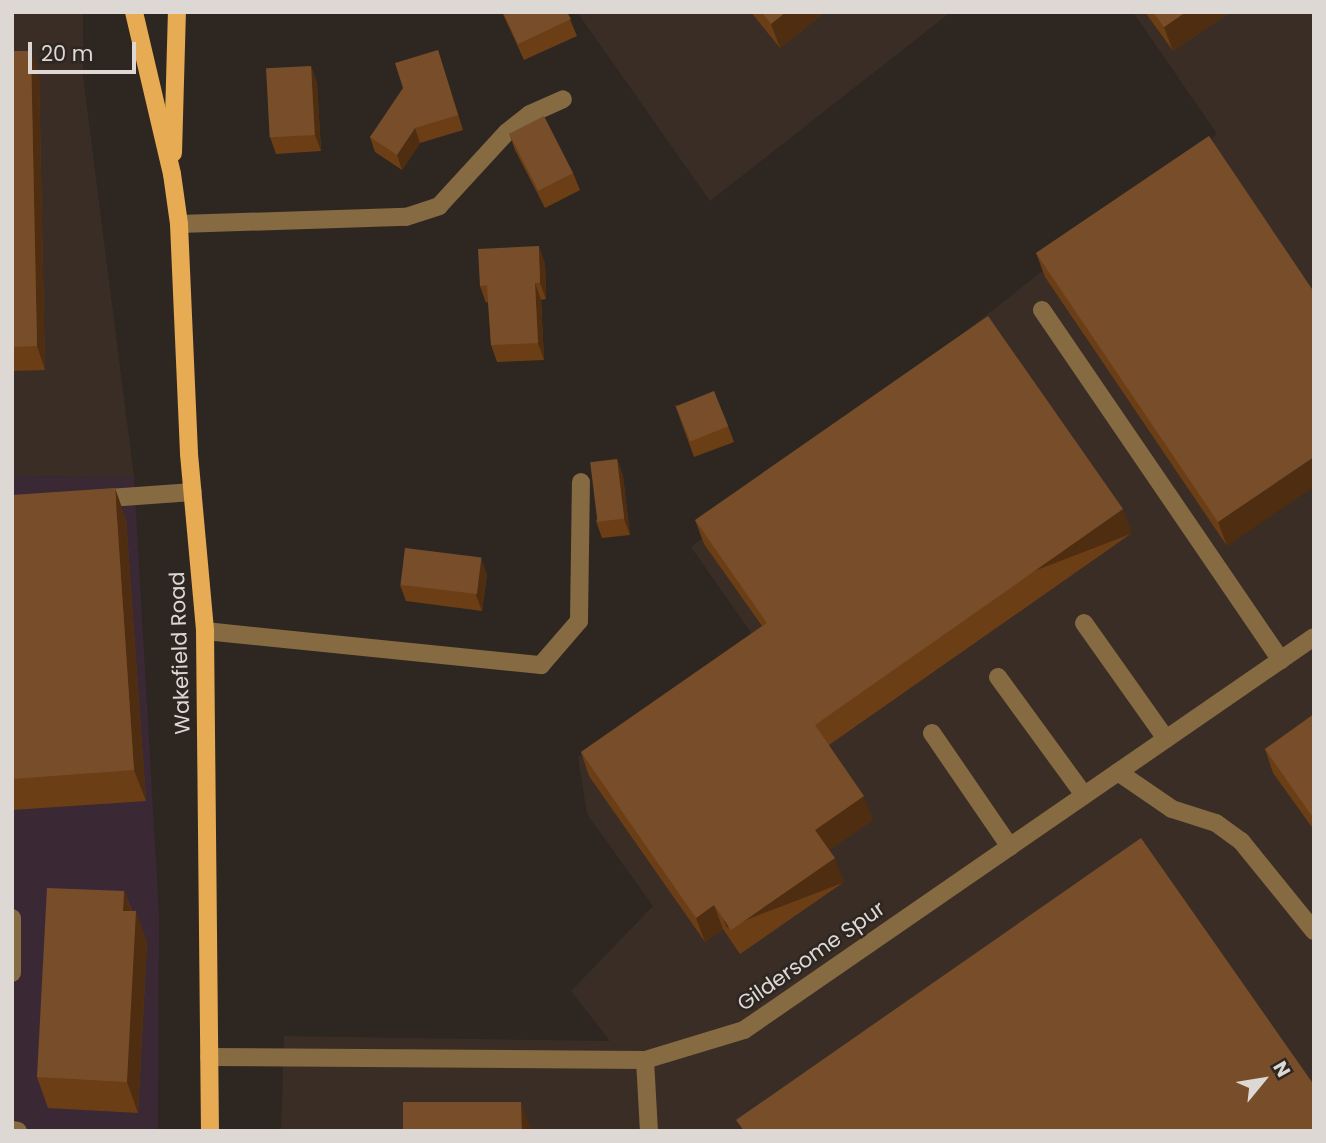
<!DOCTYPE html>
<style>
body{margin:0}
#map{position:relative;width:1326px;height:1143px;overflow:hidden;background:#2e2621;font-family:Poppins,sans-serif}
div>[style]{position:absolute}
.commercial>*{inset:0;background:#3a2934}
.built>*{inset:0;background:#3a2d25}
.minor>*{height:18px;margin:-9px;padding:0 9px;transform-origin:9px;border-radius:9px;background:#866a42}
.major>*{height:18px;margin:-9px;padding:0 9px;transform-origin:9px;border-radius:9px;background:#e6ab53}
.wall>*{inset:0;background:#6c3e15}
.shaded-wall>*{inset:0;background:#4e2d11;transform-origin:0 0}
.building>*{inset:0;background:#784e2a;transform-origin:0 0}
span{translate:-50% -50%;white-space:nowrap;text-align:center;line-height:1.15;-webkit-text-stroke:5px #2e2621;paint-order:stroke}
.street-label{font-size:21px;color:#ddd8d4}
.frame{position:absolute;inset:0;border:14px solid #ddd8d4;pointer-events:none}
.north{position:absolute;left:1228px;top:1045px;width:70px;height:70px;-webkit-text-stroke:5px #2e2621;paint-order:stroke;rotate:60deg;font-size:19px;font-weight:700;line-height:28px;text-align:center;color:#ddd8d4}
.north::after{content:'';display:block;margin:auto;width:24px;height:32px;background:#ddd8d4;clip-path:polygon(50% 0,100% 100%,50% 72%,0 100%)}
.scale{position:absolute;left:28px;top:42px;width:108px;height:32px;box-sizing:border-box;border:4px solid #ddd8d4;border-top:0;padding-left:9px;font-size:21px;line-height:24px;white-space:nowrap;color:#ddd8d4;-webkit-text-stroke:5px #2e2621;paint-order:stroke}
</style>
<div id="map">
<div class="commercial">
<i style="clip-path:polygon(12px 476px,134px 477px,159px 914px,158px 1131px,12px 1131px)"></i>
</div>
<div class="built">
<i style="clip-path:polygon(12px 12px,83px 12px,83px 76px,134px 477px,12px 476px)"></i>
<i style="clip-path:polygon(577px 12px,951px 12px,710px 201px)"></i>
<i style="clip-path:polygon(1133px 12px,1314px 12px,1314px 1131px,281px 1131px,284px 1036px,610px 1041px,571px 991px,653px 906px,587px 814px,578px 757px,756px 640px,691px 547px,1217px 134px)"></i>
</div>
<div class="minor">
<i style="left:179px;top:224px;width:227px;rotate:-1.8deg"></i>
<i style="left:406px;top:217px;width:35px;rotate:-18deg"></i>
<i style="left:439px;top:206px;width:100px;rotate:-47.4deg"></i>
<i style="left:507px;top:132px;width:29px;rotate:-38deg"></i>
<i style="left:530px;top:114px;width:36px;rotate:-24deg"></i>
<i style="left:1042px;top:310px;width:424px;rotate:55.7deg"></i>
<i style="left:95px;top:499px;width:98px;rotate:-4.1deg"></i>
<i style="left:1084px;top:623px;width:142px;rotate:54.7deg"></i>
<i style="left:205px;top:631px;width:338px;rotate:5.8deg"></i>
<i style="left:541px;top:665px;width:58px;rotate:-49.2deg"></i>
<i style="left:579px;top:621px;width:139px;rotate:-89.2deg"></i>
<i style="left:998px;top:677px;width:146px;rotate:53.9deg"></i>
<i style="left:932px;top:733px;width:138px;rotate:55.6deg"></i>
<i style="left:1118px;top:772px;width:65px;rotate:34.4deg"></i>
<i style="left:1172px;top:809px;width:46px;rotate:17.7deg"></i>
<i style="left:1216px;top:823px;width:31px;rotate:36deg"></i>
<i style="left:1241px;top:841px;width:116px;rotate:51deg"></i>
<i style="left:12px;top:918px;width:55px;rotate:90deg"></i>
<i style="left:209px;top:1057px;width:436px;rotate:0.4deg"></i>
<i style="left:645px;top:1060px;width:103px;rotate:-16.9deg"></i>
<i style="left:744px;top:1030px;width:692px;rotate:-34.59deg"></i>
<i style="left:645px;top:1060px;width:71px;rotate:86.8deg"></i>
<i style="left:12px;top:1130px;width:6px;rotate:9deg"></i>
</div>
<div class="major">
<i style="left:134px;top:12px;width:166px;rotate:76.8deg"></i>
<i style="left:172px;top:174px;width:50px;rotate:82deg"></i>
<i style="left:179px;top:224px;width:230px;rotate:87.5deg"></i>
<i style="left:189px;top:454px;width:178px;rotate:84.8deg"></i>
<i style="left:205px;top:631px;width:500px;rotate:89.43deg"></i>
<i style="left:173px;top:153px;width:141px;rotate:-88.4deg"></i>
</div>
<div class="wall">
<i style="clip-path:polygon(502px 12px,567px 12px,577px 36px,524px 60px)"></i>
<i style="clip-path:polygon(751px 12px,825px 12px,780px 48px)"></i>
<i style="clip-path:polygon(1145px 12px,1230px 12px,1173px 51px)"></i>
<i style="clip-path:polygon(438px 50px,463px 130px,420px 143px,402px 170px,375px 152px,370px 137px)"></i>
<i style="clip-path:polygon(12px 51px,39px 75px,45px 370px,12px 371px)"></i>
<i style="clip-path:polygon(311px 66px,317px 83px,321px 151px,276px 154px,270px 137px)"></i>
<i style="clip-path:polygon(509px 133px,573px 173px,580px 190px,545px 208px,515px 150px)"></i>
<i style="clip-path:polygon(1209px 136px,1227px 546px,1045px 277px,1036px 253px)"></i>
<i style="clip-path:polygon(545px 263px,546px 299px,541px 300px,544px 360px,497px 362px,491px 345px,488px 302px,486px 303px,480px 286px)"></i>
<i style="clip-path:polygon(675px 405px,728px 426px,734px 442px,694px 457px)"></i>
<i style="clip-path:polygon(617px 459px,623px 476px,630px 535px,602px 538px,596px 521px)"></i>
<i style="clip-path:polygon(12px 495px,126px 519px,146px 801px,12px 810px)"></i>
<i style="clip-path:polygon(695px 520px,1132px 533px,829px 745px,873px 820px,829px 850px,844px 882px,740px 954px,723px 929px,705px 942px,589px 776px,581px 752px,762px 626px,704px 544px)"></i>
<i style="clip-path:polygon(487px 574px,482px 611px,406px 601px,400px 585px)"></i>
<i style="clip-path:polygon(1314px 714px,1314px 830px,1273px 773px,1265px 749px)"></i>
<i style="clip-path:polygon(124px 891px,132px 911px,147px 942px,138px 1113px,48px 1108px,37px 1077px)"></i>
</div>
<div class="shaded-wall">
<i style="clip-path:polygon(786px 12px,825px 12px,780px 48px,771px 24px)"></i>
<i style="clip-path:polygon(1186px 12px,1230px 12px,1173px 51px,1164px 27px)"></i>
<i style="clip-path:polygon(31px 51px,39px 75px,45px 370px,37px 346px)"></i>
<i style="clip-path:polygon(311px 66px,317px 83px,321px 151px,315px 135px)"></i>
<i style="clip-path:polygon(415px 128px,420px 143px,402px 170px,397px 155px)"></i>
<i style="clip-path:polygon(539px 246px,545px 263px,546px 299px,540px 283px)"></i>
<i style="clip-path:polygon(535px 283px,541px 300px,544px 360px,538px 343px)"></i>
<i style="clip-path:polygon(1314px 457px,1314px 487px,1227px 546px,1218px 522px)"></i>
<i style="clip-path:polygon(617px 459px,623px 476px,630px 535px,624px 519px)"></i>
<i style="clip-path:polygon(115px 488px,126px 519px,146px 801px,134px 770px)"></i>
<i style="left:1123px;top:509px;width:26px;height:376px;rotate:69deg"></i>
<i style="clip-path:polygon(481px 558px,487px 574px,482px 611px,476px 595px)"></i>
<i style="clip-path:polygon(864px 796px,873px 820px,824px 854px,815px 830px)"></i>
<i style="left:835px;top:858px;width:26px;height:126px;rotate:69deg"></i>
<i style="clip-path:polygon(124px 891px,135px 921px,136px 911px,147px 942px,138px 1113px,127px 1082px,123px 911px)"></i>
<i style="clip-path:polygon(714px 905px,723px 929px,705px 942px,696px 918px)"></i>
<i style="clip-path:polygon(521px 1102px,530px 1126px,530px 1131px,522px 1131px)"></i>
</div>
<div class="building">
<i style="clip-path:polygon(503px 12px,567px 12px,571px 19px,518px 44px)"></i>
<i style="clip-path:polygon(762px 12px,786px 12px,771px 24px)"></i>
<i style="clip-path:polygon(1153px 12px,1186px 12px,1164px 27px)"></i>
<i style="clip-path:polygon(438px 50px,458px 115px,415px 128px,397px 155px,370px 137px,403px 88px,395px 63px)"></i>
<i style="clip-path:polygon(12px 51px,31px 51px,37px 346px,12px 347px)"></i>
<i style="left:311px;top:66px;width:69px;height:45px;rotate:87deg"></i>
<i style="left:544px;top:116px;width:64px;height:39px;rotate:63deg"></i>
<i style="clip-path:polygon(1209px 136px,1314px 292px,1314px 457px,1218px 522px,1036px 253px)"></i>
<i style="clip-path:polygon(539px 246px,540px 283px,535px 283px,538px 343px,491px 345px,487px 285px,480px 286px,478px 249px)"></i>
<i style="clip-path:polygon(988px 316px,1123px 509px,815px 725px,864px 796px,815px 830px,835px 858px,731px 930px,714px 905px,696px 918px,581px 752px,767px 623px,695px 520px)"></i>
<i style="left:714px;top:391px;width:38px;height:41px;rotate:68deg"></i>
<i style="left:617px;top:459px;width:60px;height:27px;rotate:83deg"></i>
<i style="clip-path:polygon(115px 488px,134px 770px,12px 779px,12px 495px)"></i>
<i style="left:405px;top:548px;width:77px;height:37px;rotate:7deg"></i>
<i style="clip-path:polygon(1314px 714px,1314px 819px,1265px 749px)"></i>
<i style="clip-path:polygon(1141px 838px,1314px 1085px,1314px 1131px,744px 1131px,736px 1120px)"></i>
<i style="clip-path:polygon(47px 888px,124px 891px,123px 911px,136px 911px,127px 1082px,37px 1077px)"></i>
<i style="clip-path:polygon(403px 1102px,521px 1102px,522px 1131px,324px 1131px,324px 1129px,403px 1129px)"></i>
</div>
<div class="street-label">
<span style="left:180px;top:653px;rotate:-92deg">Wakefield Road</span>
<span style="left:811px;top:956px;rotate:-35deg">Gildersome Spur</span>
</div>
<div class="frame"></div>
<div class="north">N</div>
<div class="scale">20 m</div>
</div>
